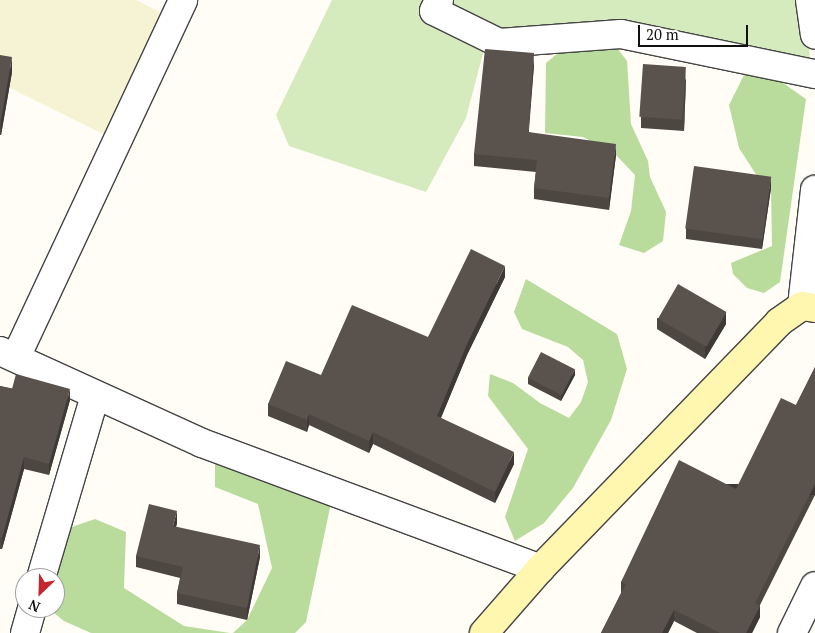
<!DOCTYPE html>
<style>
body{margin:0}
#map{position:relative;width:815px;height:633px;overflow:hidden;background:#fffdf5;font-family:"PT Serif",serif}
div>[style]{position:absolute}
.farmland>*{inset:0;background:#f6f3d4}
.green>*{inset:0;background:#d5ebbd}
.forest>*{inset:0;background:#b9dc9c}
.roads{filter:drop-shadow(1px 0 #444) drop-shadow(-1px 0 #444) drop-shadow(0 1px #444) drop-shadow(0 -1px #444)}
.street>*{height:28px;margin:-14px;padding:0 14px;transform-origin:14px;border-radius:14px;background:#fff}
.secondary>*{height:28px;margin:-14px;padding:0 14px;transform-origin:14px;border-radius:14px;background:#fff6b0}
.wall>*{inset:0;background:#4d4742}
.shaded-wall>*{inset:0;background:#3f3936;transform-origin:0 0}
.building>*{inset:0;background:#5a524d;transform-origin:0 0}
span{translate:-50% -50%;white-space:nowrap;text-align:center;line-height:1.15;-webkit-text-stroke:5px #fff;paint-order:stroke}
.north{position:absolute;left:15px;top:568px;width:50px;height:50px;box-sizing:border-box;background:#fff;border:1px solid #a0a0a0;border-radius:50%;rotate:204deg;font-size:14px;font-weight:700;line-height:20px;text-align:center;color:#111}
.north::after{content:'';display:block;margin:auto;width:18px;height:22px;background:#c4262e;clip-path:polygon(50% 0,100% 100%,50% 72%,0 100%)}
.scale{position:absolute;left:638px;top:25px;width:110px;height:22px;box-sizing:border-box;border:2px solid #111;border-top:0;padding-left:6px;font-size:15px;line-height:18px;white-space:nowrap;color:#111;-webkit-text-stroke:4px #fff;paint-order:stroke}
</style>
<div id="map">
<div class="farmland">
<i style="clip-path:polygon(0 0,136px 0,166px 15px,107px 136px,0 83px)"></i>
</div>
<div class="green">
<i style="clip-path:polygon(332px 0,808px 0,810px 73px,611px 35px,487px 38px,466px 118px,426px 192px,289px 146px,276px 115px)"></i>
</div>
<div class="forest">
<i style="clip-path:polygon(617px 48px,627px 61px,631px 124px,648px 161px,650px 177px,666px 212px,663px 241px,644px 253px,619px 245px,631px 211px,635px 175px,616px 155px,583px 137px,545px 133px,546px 63px,558px 53px)"></i>
<i style="clip-path:polygon(751px 61px,806px 99px,780px 282px,764px 293px,747px 288px,733px 274px,731px 263px,772px 246px,771px 188px,759px 179px,739px 148px,729px 105px)"></i>
<i style="clip-path:polygon(526px 279px,617px 334px,627px 369px,611px 420px,573px 488px,544px 523px,515px 541px,505px 517px,528px 449px,488px 396px,490px 374px,513px 383px,540px 403px,569px 418px,581px 402px,588px 382px,583px 360px,568px 347px,522px 329px,514px 312px)"></i>
<i style="clip-path:polygon(215px 463px,331px 503px,306px 622px,295px 633px,233px 633px,247px 620px,272px 568px,258px 504px,215px 487px)"></i>
<i style="clip-path:polygon(95px 519px,126px 532px,124px 588px,184px 626px,230px 633px,91px 633px,64px 621px,48px 608px,55px 608px,54px 533px)"></i>
</div>
<div class="roads">
<div class="street">
<i style="left:439px;top:0;width:12px;rotate:114deg"></i>
<i style="left:434px;top:11px;width:72px;rotate:26.2deg"></i>
<i style="left:499px;top:43px;width:122px;rotate:-4.2deg"></i>
<i style="left:621px;top:34px;width:198px;rotate:11.7deg"></i>
<i style="left:810px;top:0;width:35px;rotate:82deg"></i>
<i style="left:802px;top:306px;width:117px;rotate:-83.6deg"></i>
<i style="left:0;top:351px;width:222px;rotate:24.5deg"></i>
<i style="left:202px;top:443px;width:361px;rotate:20.4deg"></i>
<i style="left:16px;top:357px;width:394px;rotate:-64.9deg"></i>
<i style="left:41px;top:578px;width:190px;rotate:-73.5deg"></i>
<i style="left:25px;top:633px;width:26px;rotate:-74deg"></i>
<i style="left:792px;top:633px;width:52px;rotate:-63.9deg"></i>
</div>
<div class="secondary">
<i style="left:484px;top:633px;width:85px;rotate:-48.8deg"></i>
<i style="left:540px;top:569px;width:344px;rotate:-45.9deg"></i>
<i style="left:779px;top:322px;width:28px;rotate:-35deg"></i>
<i style="left:802px;top:306px;width:13px;rotate:9deg"></i>
</div>
</div>
<div class="wall">
<i style="clip-path:polygon(0 55px,12px 72px,1px 135px,0 135px)"></i>
<i style="clip-path:polygon(534px 65px,528px 132px,616px 155px,609px 210px,534px 199px,534px 188px,536px 172px,474px 166px,474px 154px)"></i>
<i style="clip-path:polygon(686px 79px,684px 131px,641px 128px,641px 117px)"></i>
<i style="clip-path:polygon(771px 188px,762px 249px,686px 239px,686px 228px)"></i>
<i style="clip-path:polygon(505px 277px,467px 355px,441px 418px,514px 464px,495px 503px,373px 444px,369px 453px,309px 425px,307px 432px,268px 416px,268px 404px,321px 375px,428px 337px)"></i>
<i style="clip-path:polygon(657px 318px,726px 324px,705px 359px,657px 329px)"></i>
<i style="clip-path:polygon(815px 367px,815px 495px,760px 605px,760px 617px,752px 633px,697px 633px,674px 621px,668px 633px,601px 633px,621px 593px,621px 582px,736px 489px,796px 405px)"></i>
<i style="clip-path:polygon(575px 375px,561px 401px,528px 384px,528px 378px)"></i>
<i style="clip-path:polygon(0 386px,70px 400px,49px 475px,24px 469px,2px 549px,0 549px)"></i>
<i style="clip-path:polygon(177px 523px,176px 527px,260px 557px,247px 620px,177px 604px,177px 593px,180px 578px,136px 567px,136px 556px)"></i>
</div>
<div class="shaded-wall">
<i style="clip-path:polygon(534px 53px,534px 65px,528px 143px,528px 132px)"></i>
<i style="clip-path:polygon(12px 57px,12px 72px,1px 135px,1px 120px)"></i>
<i style="clip-path:polygon(686px 67px,686px 79px,684px 131px,684px 119px)"></i>
<i style="clip-path:polygon(616px 144px,616px 155px,609px 210px,609px 198px)"></i>
<i style="clip-path:polygon(771px 177px,771px 188px,762px 249px,762px 238px)"></i>
<i style="clip-path:polygon(505px 266px,505px 277px,467px 355px,437px 427px,437px 416px,467px 344px)"></i>
<i style="clip-path:polygon(726px 312px,726px 324px,705px 359px,705px 347px)"></i>
<i style="clip-path:polygon(575px 369px,575px 375px,561px 401px,561px 395px)"></i>
<i style="clip-path:polygon(70px 389px,70px 400px,49px 475px,49px 464px)"></i>
<i style="clip-path:polygon(309px 414px,309px 425px,307px 432px,307px 420px)"></i>
<i style="clip-path:polygon(373px 432px,373px 444px,369px 453px,369px 441px)"></i>
<i style="clip-path:polygon(514px 452px,514px 464px,495px 503px,495px 492px)"></i>
<i style="clip-path:polygon(24px 457px,24px 469px,2px 549px,2px 538px)"></i>
<i style="left:815px;top:484px;width:11px;height:133px;rotate:90deg"></i>
<i style="clip-path:polygon(177px 511px,177px 523px,173px 538px,173px 526px)"></i>
<i style="clip-path:polygon(260px 545px,260px 557px,247px 620px,247px 608px)"></i>
<i style="clip-path:polygon(760px 606px,760px 617px,752px 633px,746px 633px)"></i>
<i style="clip-path:polygon(674px 610px,674px 621px,668px 633px,662px 633px)"></i>
</div>
<div class="building">
<i style="clip-path:polygon(485px 49px,534px 53px,528px 132px,616px 144px,609px 198px,534px 188px,537px 160px,474px 154px)"></i>
<i style="clip-path:polygon(0 55px,12px 57px,1px 120px,0 119px)"></i>
<i style="left:643px;top:64px;width:43px;height:53px;rotate:4deg"></i>
<i style="left:694px;top:166px;width:78px;height:63px;rotate:8deg"></i>
<i style="clip-path:polygon(471px 249px,505px 266px,467px 344px,437px 416px,514px 452px,495px 492px,373px 432px,369px 441px,309px 414px,307px 420px,268px 404px,286px 361px,321px 375px,352px 305px,428px 337px)"></i>
<i style="left:678px;top:284px;width:56px;height:40px;rotate:30deg"></i>
<i style="left:541px;top:352px;width:38px;height:29px;rotate:27deg"></i>
<i style="clip-path:polygon(815px 367px,815px 484px,755px 603px,760px 606px,746px 633px,720px 633px,674px 610px,662px 633px,601px 633px,626px 584px,621px 582px,679px 460px,736px 489px,781px 398px,796px 405px)"></i>
<i style="clip-path:polygon(16px 374px,70px 389px,49px 464px,24px 457px,2px 538px,0 537px,0 386px,12px 389px)"></i>
<i style="clip-path:polygon(149px 504px,177px 511px,173px 526px,260px 545px,247px 608px,177px 593px,183px 567px,136px 556px)"></i>
</div>
<div class="north">N</div>
<div class="scale">20 m</div>
</div>
